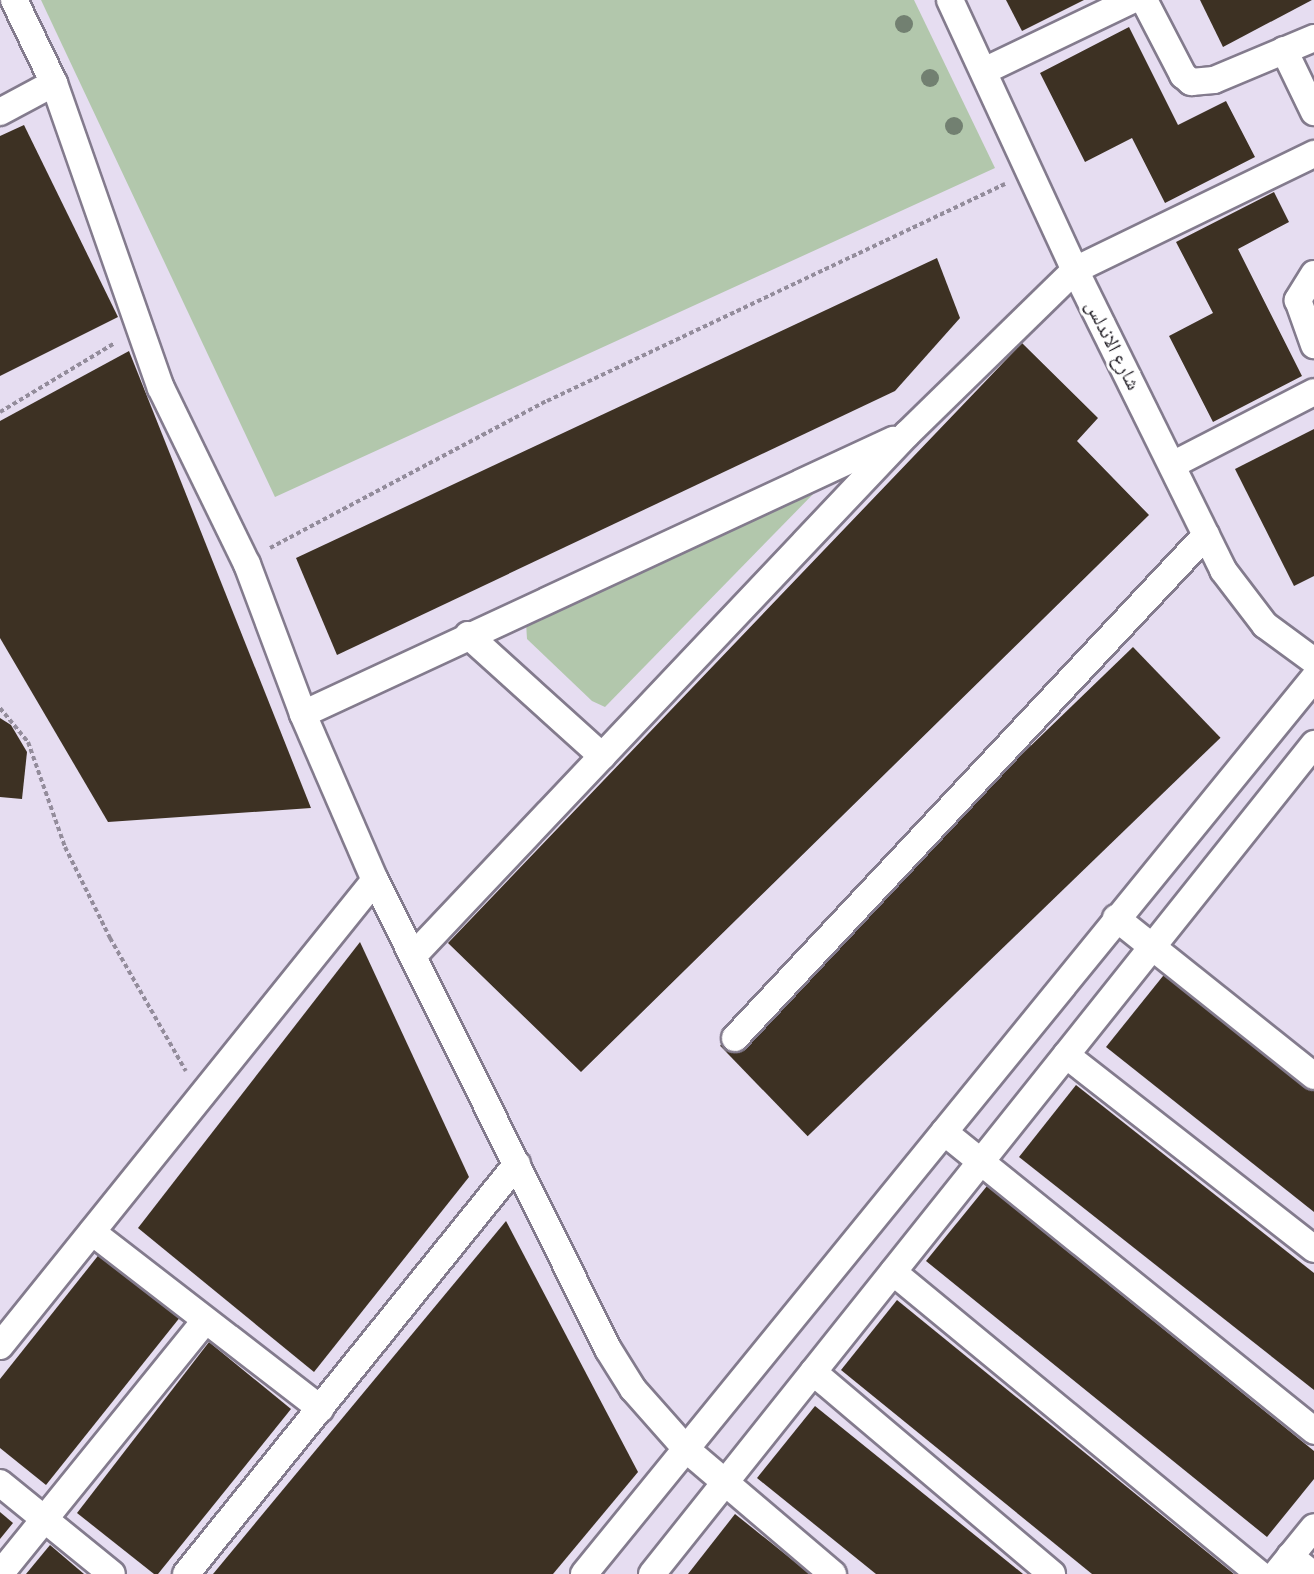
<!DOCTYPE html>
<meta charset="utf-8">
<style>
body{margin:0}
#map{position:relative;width:1314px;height:1574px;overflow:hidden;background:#e6ddf1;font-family:"Public Sans","Noto Naskh Arabic",sans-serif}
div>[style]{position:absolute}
.green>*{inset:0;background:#b2c7ac}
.building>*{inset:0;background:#3d3123;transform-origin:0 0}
.path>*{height:4px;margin-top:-2px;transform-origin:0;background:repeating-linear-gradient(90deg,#938c9b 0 4.5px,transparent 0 7.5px)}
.roads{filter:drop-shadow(2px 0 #837b8d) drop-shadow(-2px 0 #837b8d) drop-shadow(0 2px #837b8d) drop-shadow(0 -2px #837b8d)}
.street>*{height:26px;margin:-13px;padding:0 13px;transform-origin:13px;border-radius:13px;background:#fff}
.trees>*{width:18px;height:18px;margin:-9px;border-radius:50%;background:#728071}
span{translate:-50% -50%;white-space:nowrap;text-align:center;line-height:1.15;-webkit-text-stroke:6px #fff;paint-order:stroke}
.street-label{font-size:20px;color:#1d1a21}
</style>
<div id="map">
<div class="green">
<i style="clip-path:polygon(41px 0,914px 0,995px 168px,275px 497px)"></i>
<i style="clip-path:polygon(819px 488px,605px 707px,592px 701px,527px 639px,526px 622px)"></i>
</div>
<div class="building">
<i style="clip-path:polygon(1006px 0,1084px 0,1022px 31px)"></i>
<i style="clip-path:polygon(1200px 0,1312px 0,1223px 47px)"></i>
<i style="clip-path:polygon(1129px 27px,1178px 125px,1226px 101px,1255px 157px,1165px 203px,1132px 138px,1085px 162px,1040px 73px)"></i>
<i style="clip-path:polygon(24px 125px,118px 317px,0 376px,0 136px)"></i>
<i style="clip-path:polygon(1274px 192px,1289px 222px,1238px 249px,1302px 376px,1213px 422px,1169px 336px,1213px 313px,1176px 242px)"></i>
<i style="clip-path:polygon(937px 258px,960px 318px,895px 391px,337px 655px,296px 558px)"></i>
<i style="clip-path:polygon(1022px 343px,1098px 418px,1077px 441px,1149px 515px,581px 1072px,448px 943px)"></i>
<i style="clip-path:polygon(129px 351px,311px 808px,108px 822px,0 638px,0 421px)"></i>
<i style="clip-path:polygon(1314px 429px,1314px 576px,1294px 586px,1235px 469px)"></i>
<i style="left:1133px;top:647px;width:126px;height:574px;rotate:46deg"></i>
<i style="clip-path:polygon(0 718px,11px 725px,27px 752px,22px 799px,0 797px)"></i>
<i style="clip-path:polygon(360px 942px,469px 1177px,314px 1372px,138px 1228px)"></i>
<i style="clip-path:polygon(1167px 971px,1314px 1087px,1314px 1212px,1106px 1047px)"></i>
<i style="clip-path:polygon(1076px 1085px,1314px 1273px,1314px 1390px,1019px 1157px)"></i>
<i style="clip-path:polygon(987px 1186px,1314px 1451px,1314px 1479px,1267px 1537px,926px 1261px)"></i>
<i style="clip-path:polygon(506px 1221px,638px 1472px,553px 1574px,213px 1574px)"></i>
<i style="clip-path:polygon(101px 1252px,181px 1316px,46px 1485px,0 1448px,0 1379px)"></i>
<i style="clip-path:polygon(897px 1300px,1234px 1574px,1092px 1574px,841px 1370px)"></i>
<i style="clip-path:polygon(209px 1342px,291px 1409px,158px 1574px,154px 1574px,77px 1513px)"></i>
<i style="clip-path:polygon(815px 1406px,1023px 1574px,876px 1574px,757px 1478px)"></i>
<i style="clip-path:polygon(0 1512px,13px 1523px,0 1539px)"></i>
<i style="clip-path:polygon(735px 1514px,810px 1574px,688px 1574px)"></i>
<i style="clip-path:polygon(50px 1545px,84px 1574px,26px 1574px)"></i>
</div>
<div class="path">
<i style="left:0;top:412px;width:134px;rotate:-31deg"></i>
<i style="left:270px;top:548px;width:314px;rotate:-28deg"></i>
<i style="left:547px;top:401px;width:507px;rotate:-25.35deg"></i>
<i style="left:0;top:708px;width:44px;rotate:50.5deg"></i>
<i style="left:28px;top:742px;width:111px;rotate:70.6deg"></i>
<i style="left:65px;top:847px;width:102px;rotate:63.7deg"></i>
<i style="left:110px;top:938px;width:153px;rotate:60.3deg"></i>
</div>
<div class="roads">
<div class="street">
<i style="left:14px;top:0;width:92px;rotate:64.3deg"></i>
<i style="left:54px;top:83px;width:323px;rotate:70.7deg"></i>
<i style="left:161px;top:388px;width:196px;rotate:64deg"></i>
<i style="left:247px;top:564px;width:160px;rotate:69.5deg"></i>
<i style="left:303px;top:714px;width:181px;rotate:66.6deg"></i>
<i style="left:375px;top:880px;width:524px;rotate:63.58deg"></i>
<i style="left:608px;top:1349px;width:47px;rotate:58deg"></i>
<i style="left:633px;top:1389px;width:80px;rotate:48.5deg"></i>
<i style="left:686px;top:1449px;width:193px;rotate:40.4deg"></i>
<i style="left:950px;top:0;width:298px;rotate:65.2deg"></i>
<i style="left:1075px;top:270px;width:335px;rotate:63.7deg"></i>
<i style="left:1223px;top:570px;width:69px;rotate:52.6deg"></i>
<i style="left:1265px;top:625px;width:61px;rotate:36.3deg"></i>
<i style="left:1144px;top:0;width:85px;rotate:62.5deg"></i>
<i style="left:1183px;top:75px;width:11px;rotate:41deg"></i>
<i style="left:1191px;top:82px;width:23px;rotate:-5deg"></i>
<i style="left:1214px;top:80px;width:108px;rotate:-22.8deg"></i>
<i style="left:1284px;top:50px;width:69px;rotate:64.2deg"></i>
<i style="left:984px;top:71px;width:164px;rotate:-25.6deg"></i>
<i style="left:0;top:112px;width:61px;rotate:-28.2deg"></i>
<i style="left:1314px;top:274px;width:31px;rotate:122deg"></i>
<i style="left:1298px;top:300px;width:48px;rotate:70.4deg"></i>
<i style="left:1174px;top:464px;width:157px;rotate:-27.2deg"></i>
<i style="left:468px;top:635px;width:181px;rotate:42.1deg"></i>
<i style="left:303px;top:714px;width:651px;rotate:-24.91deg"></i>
<i style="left:1116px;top:918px;width:253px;rotate:38.6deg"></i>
<i style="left:413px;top:956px;width:719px;rotate:-46.58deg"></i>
<i style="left:907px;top:434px;width:235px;rotate:-44.3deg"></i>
<i style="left:1075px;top:270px;width:266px;rotate:-25.9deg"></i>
<i style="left:735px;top:1038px;width:689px;rotate:-46.88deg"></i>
<i style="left:1066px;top:1055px;width:315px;rotate:38deg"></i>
<i style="left:944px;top:1132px;width:476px;rotate:38.9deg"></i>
<i style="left:92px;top:1232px;width:289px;rotate:37.7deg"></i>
<i style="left:893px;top:1272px;width:475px;rotate:39.5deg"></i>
<i style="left:0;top:1346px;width:598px;rotate:-51.18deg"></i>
<i style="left:813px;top:1372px;width:313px;rotate:40.2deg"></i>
<i style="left:0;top:1483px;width:144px;rotate:39.1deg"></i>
<i style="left:1290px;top:1556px;width:28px;rotate:39deg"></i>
<i style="left:0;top:1574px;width:324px;rotate:-51deg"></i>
<i style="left:186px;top:1574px;width:527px;rotate:-51.09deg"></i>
<i style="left:584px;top:1574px;width:1156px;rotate:-50.83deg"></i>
<i style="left:652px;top:1574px;width:1062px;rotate:-51.42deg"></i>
<i style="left:1276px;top:1574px;width:60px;rotate:-51deg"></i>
</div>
</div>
<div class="trees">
<i style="left:904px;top:24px"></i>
<i style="left:930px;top:78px"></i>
<i style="left:954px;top:126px"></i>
</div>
<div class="street-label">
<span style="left:1113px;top:345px;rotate:63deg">شارع الاندلس</span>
</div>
</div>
